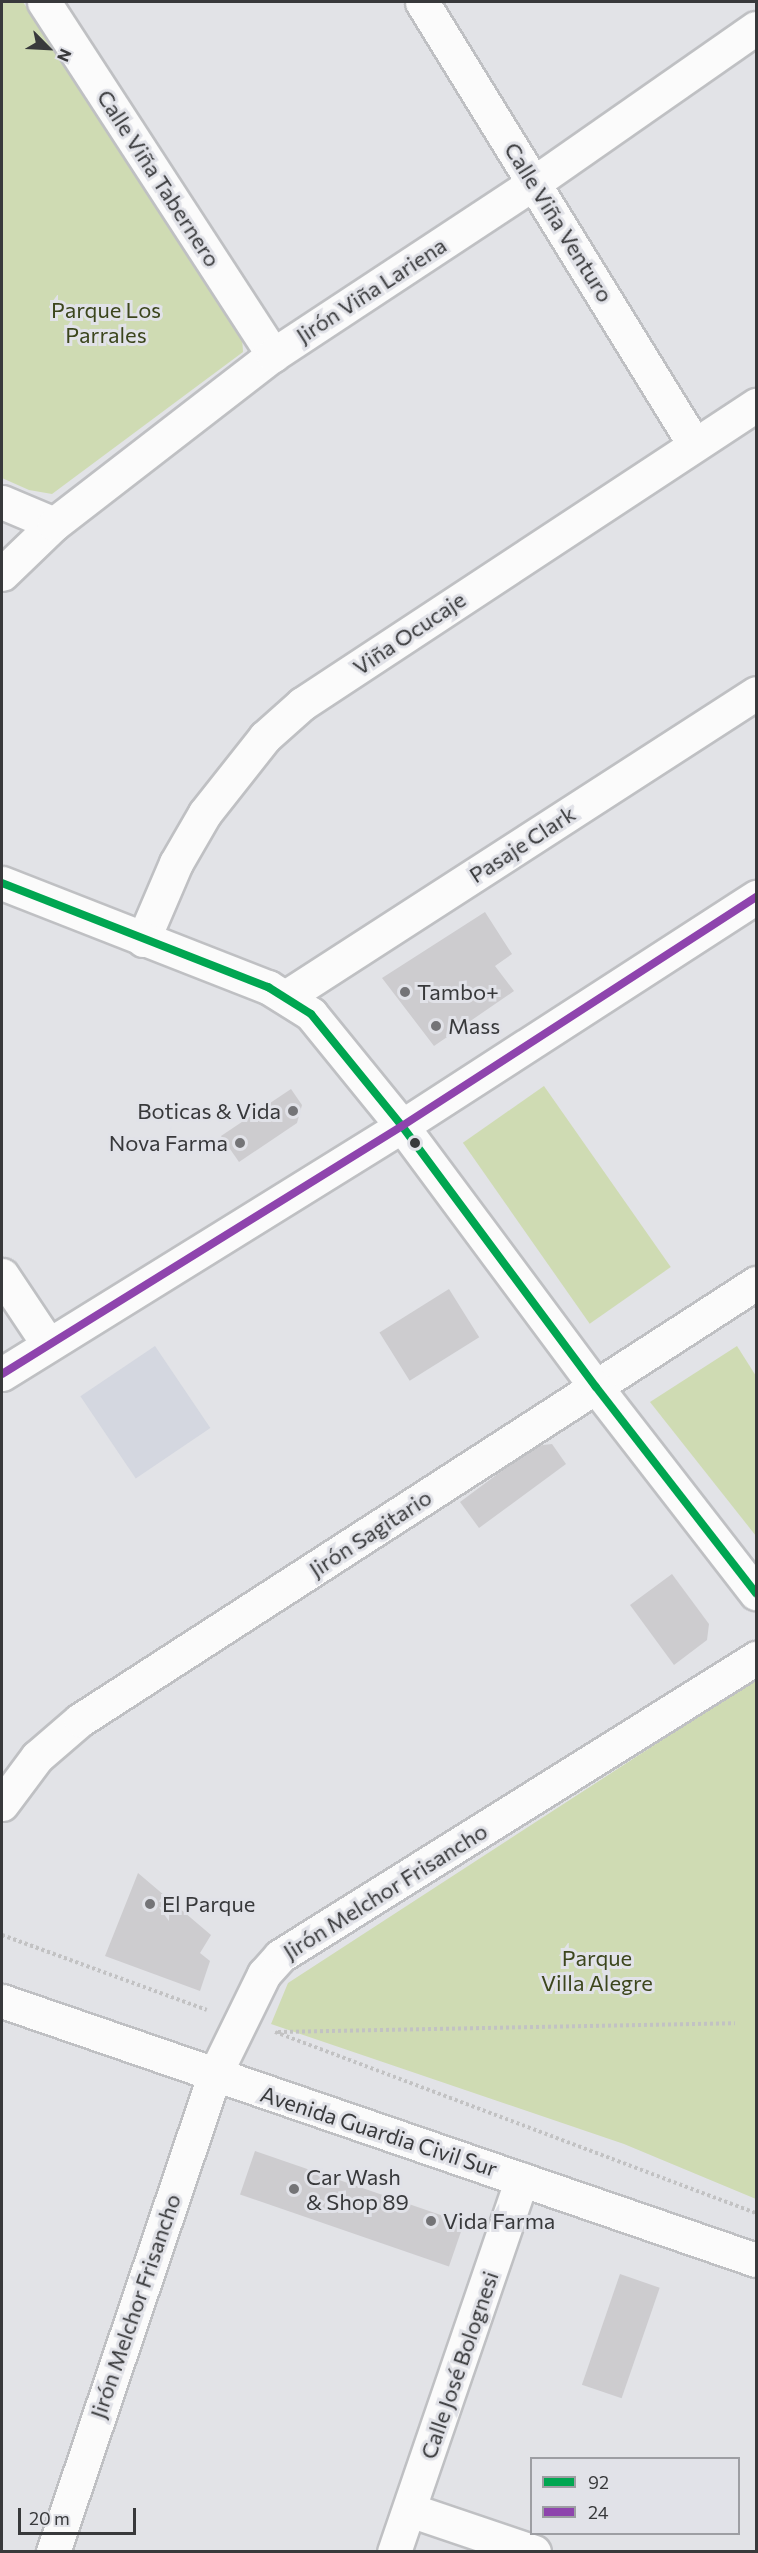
<!DOCTYPE html>
<meta charset="utf-8">
<style>
body{margin:0}
#map{position:relative;width:758px;height:2553px;overflow:hidden;background:#e2e3e7;font-family:Commissioner,sans-serif}
div>[style]{position:absolute}
.built>*{inset:0;background:#d4d7e0;transform-origin:0 0}
.green>*{inset:0;background:#cfdbb3;transform-origin:0 0}
.building>*{inset:0;background:#cdcccf;transform-origin:0 0}
.path>*{height:4px;margin-top:-2px;transform-origin:0;background:repeating-linear-gradient(90deg,#c2c2c3 0 3px,transparent 0 6px)}
.roads{filter:drop-shadow(2px 0 #bfc0c3) drop-shadow(-2px 0 #bfc0c3) drop-shadow(0 2px #bfc0c3) drop-shadow(0 -2px #bfc0c3)}
.minor>*{height:33px;margin:-16.5px;padding:0 16.5px;transform-origin:16.5px;border-radius:16.5px;background:#fbfbfb}
.secondary>*{height:33px;margin:-16.5px;padding:0 16.5px;transform-origin:16.5px;border-radius:16.5px;background:#fbfbfb}
.bus-1>*{height:8px;margin:-4px;padding:0 4px;transform-origin:4px;border-radius:4px;background:#00a651}
.bus-2>*{height:8px;margin:-4px;padding:0 4px;transform-origin:4px;border-radius:4px;background:#8e44ad}
.dots>*{width:16px;height:16px;translate:-50% -50%;box-sizing:border-box;border:3px solid #e1e2e8;border-radius:50%}
span{translate:-50% -50%;white-space:nowrap;text-align:center;line-height:1.15;-webkit-text-stroke:6px #e1e2e8;paint-order:stroke}
.street-label{font-size:22px;color:#38393b}
.park-label{font-size:22px;color:#3c461d}
.poi-label{font-size:22px;color:#38393b}
.left{translate:0 -50%;text-align:left}
.right{translate:-100% -50%;text-align:right}
.frame{position:absolute;inset:0;border:3px solid #38393b;pointer-events:none}
.legend{position:absolute;left:530px;top:2457px;width:210px;height:78px;box-sizing:border-box;background:#e1e2e8;border:2px solid #9d9ea3;margin:0;padding:8px 10px;list-style:none;font-size:18px;color:#38393b}
.legend li{display:flex;align-items:center;gap:12px;height:30px}
.legend b{width:30px;border:2px solid #9d9ea3}
.north{position:absolute;left:18px;top:18px;width:60px;height:60px;-webkit-text-stroke:4px #e1e2e8;paint-order:stroke;rotate:114deg;font-size:16px;font-weight:700;line-height:24px;text-align:center;color:#38393b}
.north::after{content:'';display:block;margin:auto;width:21px;height:27px;background:#38393b;clip-path:polygon(50% 0,100% 100%,50% 72%,0 100%)}
.scale{position:absolute;left:18px;top:2508px;width:118px;height:27px;box-sizing:border-box;border:3px solid #38393b;border-top:0;padding-left:8px;font-size:18px;line-height:21px;white-space:nowrap;color:#38393b;-webkit-text-stroke:4px #e1e2e8;paint-order:stroke}
</style>
<div id="map">
<div class="built">
<i style="left:155px;top:1346px;width:99px;height:90px;rotate:56deg"></i>
</div>
<div class="green">
<i style="clip-path:polygon(2px 2px,23px 2px,242px 337px,243px 352px,52px 494px,29px 490px,2px 478px)"></i>
<i style="left:544px;top:1086px;width:221px;height:99px;rotate:55deg"></i>
<i style="clip-path:polygon(737px 1346px,756px 1376px,756px 1536px,650px 1402px)"></i>
<i style="clip-path:polygon(756px 1679px,756px 2199px,624px 2144px,271px 2024px,288px 1983px)"></i>
</div>
<div class="building">
<i style="clip-path:polygon(485px 912px,512px 954px,495px 966px,514px 991px,434px 1046px,382px 978px)"></i>
<i style="clip-path:polygon(291px 1089px,302px 1105px,297px 1123px,239px 1162px,221px 1136px)"></i>
<i style="left:449px;top:1289px;width:57px;height:82px;rotate:58deg"></i>
<i style="clip-path:polygon(552px 1444px,566px 1464px,479px 1528px,460px 1502px,535px 1446px)"></i>
<i style="clip-path:polygon(672px 1574px,709px 1624px,707px 1640px,674px 1665px,630px 1605px)"></i>
<i style="clip-path:polygon(138px 1873px,211px 1935px,200px 1953px,210px 1961px,200px 1991px,105px 1956px)"></i>
<i style="left:255px;top:2151px;width:221px;height:46px;rotate:19deg"></i>
<i style="left:620px;top:2274px;width:42px;height:117px;rotate:19deg"></i>
</div>
<div class="path">
<i style="left:2px;top:1935px;width:218px;rotate:20.1deg"></i>
<i style="left:275px;top:2032px;width:514px;rotate:20.62deg"></i>
<i style="left:278px;top:2032px;width:457px;rotate:-1.1deg"></i>
</div>
<div class="roads">
<div class="minor">
<i style="left:44px;top:2px;width:421px;rotate:57deg"></i>
<i style="left:422px;top:2px;width:519px;rotate:58.39deg"></i>
<i style="left:2px;top:502px;width:56px;rotate:22.9deg"></i>
<i style="left:2px;top:574px;width:72px;rotate:-43.9deg"></i>
<i style="left:54px;top:524px;width:277px;rotate:-37.7deg"></i>
<i style="left:273px;top:355px;width:314px;rotate:-33.4deg"></i>
<i style="left:535px;top:182px;width:269px;rotate:-34.9deg"></i>
<i style="left:143px;top:940px;width:84px;rotate:-66.8deg"></i>
<i style="left:176px;top:863px;width:58px;rotate:-59.9deg"></i>
<i style="left:205px;top:813px;width:97px;rotate:-51.7deg"></i>
<i style="left:265px;top:737px;width:50px;rotate:-41.7deg"></i>
<i style="left:302px;top:704px;width:544px;rotate:-33.37deg"></i>
<i style="left:287px;top:996px;width:558px;rotate:-32.86deg"></i>
<i style="left:402px;top:1126px;width:422px;rotate:-32.9deg"></i>
<i style="left:2px;top:1275px;width:83px;rotate:56.3deg"></i>
<i style="left:2px;top:1804px;width:59px;rotate:-53.3deg"></i>
<i style="left:37px;top:1757px;width:57px;rotate:-40.7deg"></i>
<i style="left:80px;top:1720px;width:805px;rotate:-32.88deg"></i>
<i style="left:410px;top:2510px;width:131px;rotate:18.7deg"></i>
<i style="left:53px;top:2552px;width:502px;rotate:-71.31deg"></i>
<i style="left:214px;top:2076px;width:114px;rotate:-63.9deg"></i>
<i style="left:264px;top:1974px;width:24px;rotate:-48deg"></i>
<i style="left:280px;top:1956px;width:562px;rotate:-32.05deg"></i>
<i style="left:394px;top:2552px;width:394px;rotate:-71.1deg"></i>
</div>
<div class="secondary">
<i style="left:2px;top:883px;width:286px;rotate:21.4deg"></i>
<i style="left:268px;top:987px;width:51px;rotate:32.1deg"></i>
<i style="left:311px;top:1014px;width:144px;rotate:50.9deg"></i>
<i style="left:402px;top:1126px;width:325px;rotate:53.4deg"></i>
<i style="left:596px;top:1387px;width:261px;rotate:52.2deg"></i>
<i style="left:2px;top:1374px;width:471px;rotate:-31.8deg"></i>
<i style="left:2px;top:2001px;width:797px;rotate:18.96deg"></i>
</div>
</div>
<div class="bus-1">
<i style="left:2px;top:883px;width:286px;rotate:21.4deg"></i>
<i style="left:268px;top:987px;width:51px;rotate:32.1deg"></i>
<i style="left:311px;top:1014px;width:144px;rotate:50.9deg"></i>
<i style="left:402px;top:1126px;width:325px;rotate:53.4deg"></i>
<i style="left:596px;top:1387px;width:261px;rotate:52.2deg"></i>
</div>
<div class="bus-2">
<i style="left:2px;top:1374px;width:471px;rotate:-31.8deg"></i>
<i style="left:402px;top:1126px;width:422px;rotate:-32.9deg"></i>
</div>
<div class="dots">
<i style="left:405px;top:992px;background:#747477"></i>
<i style="left:436px;top:1026px;background:#747477"></i>
<i style="left:293px;top:1111px;background:#747477"></i>
<i style="left:240px;top:1143px;background:#747477"></i>
<i style="left:415px;top:1143px;background:#38393b"></i>
<i style="left:150px;top:1904px;background:#747477"></i>
<i style="left:294px;top:2189px;background:#747477"></i>
<i style="left:431px;top:2221px;background:#747477"></i>
</div>
<div class="street-label">
<span style="left:159px;top:178px;rotate:57deg">Calle Viña Tabernero</span>
<span style="left:559px;top:222px;rotate:58deg">Calle Viña Venturo</span>
<span style="left:371px;top:290px;rotate:-33deg">Jirón Viña Lariena</span>
<span style="left:409px;top:633px;rotate:-34deg">Viña Ocucaje</span>
<span style="left:522px;top:844px;rotate:-33deg">Pasaje Clark</span>
<span style="left:370px;top:1533px;rotate:-33deg">Jirón Sagitario</span>
<span style="left:385px;top:1891px;rotate:-32deg">Jirón Melchor Frisancho</span>
<span style="left:379px;top:2131px;rotate:18deg">Avenida Guardia Civil Sur</span>
<span style="left:135px;top:2306px;rotate:-71deg">Jirón Melchor Frisancho</span>
<span style="left:459px;top:2365px;rotate:-71deg">Calle José Bolognesi</span>
</div>
<div class="park-label">
<span style="left:106px;top:322px">Parque Los<br>Parrales</span>
<span style="left:597px;top:1970px">Parque<br>Villa Alegre</span>
</div>
<div class="poi-label">
<span class="left" style="left:417px;top:992px">Tambo+</span>
<span class="left" style="left:448px;top:1026px">Mass</span>
<span class="right" style="left:281px;top:1111px">Boticas &amp; Vida</span>
<span class="right" style="left:228px;top:1143px">Nova Farma</span>
<span class="left" style="left:162px;top:1904px">El Parque</span>
<span class="left" style="left:306px;top:2189px">Car Wash<br>&amp; Shop 89</span>
<span class="left" style="left:443px;top:2221px">Vida Farma</span>
</div>
<div class="frame"></div>
<ul class="legend">
<li><b style="height:8px;background:#00a651"></b>92</li>
<li><b style="height:8px;background:#8e44ad"></b>24</li>
</ul>
<div class="north">N</div>
<div class="scale">20 m</div>
</div>
